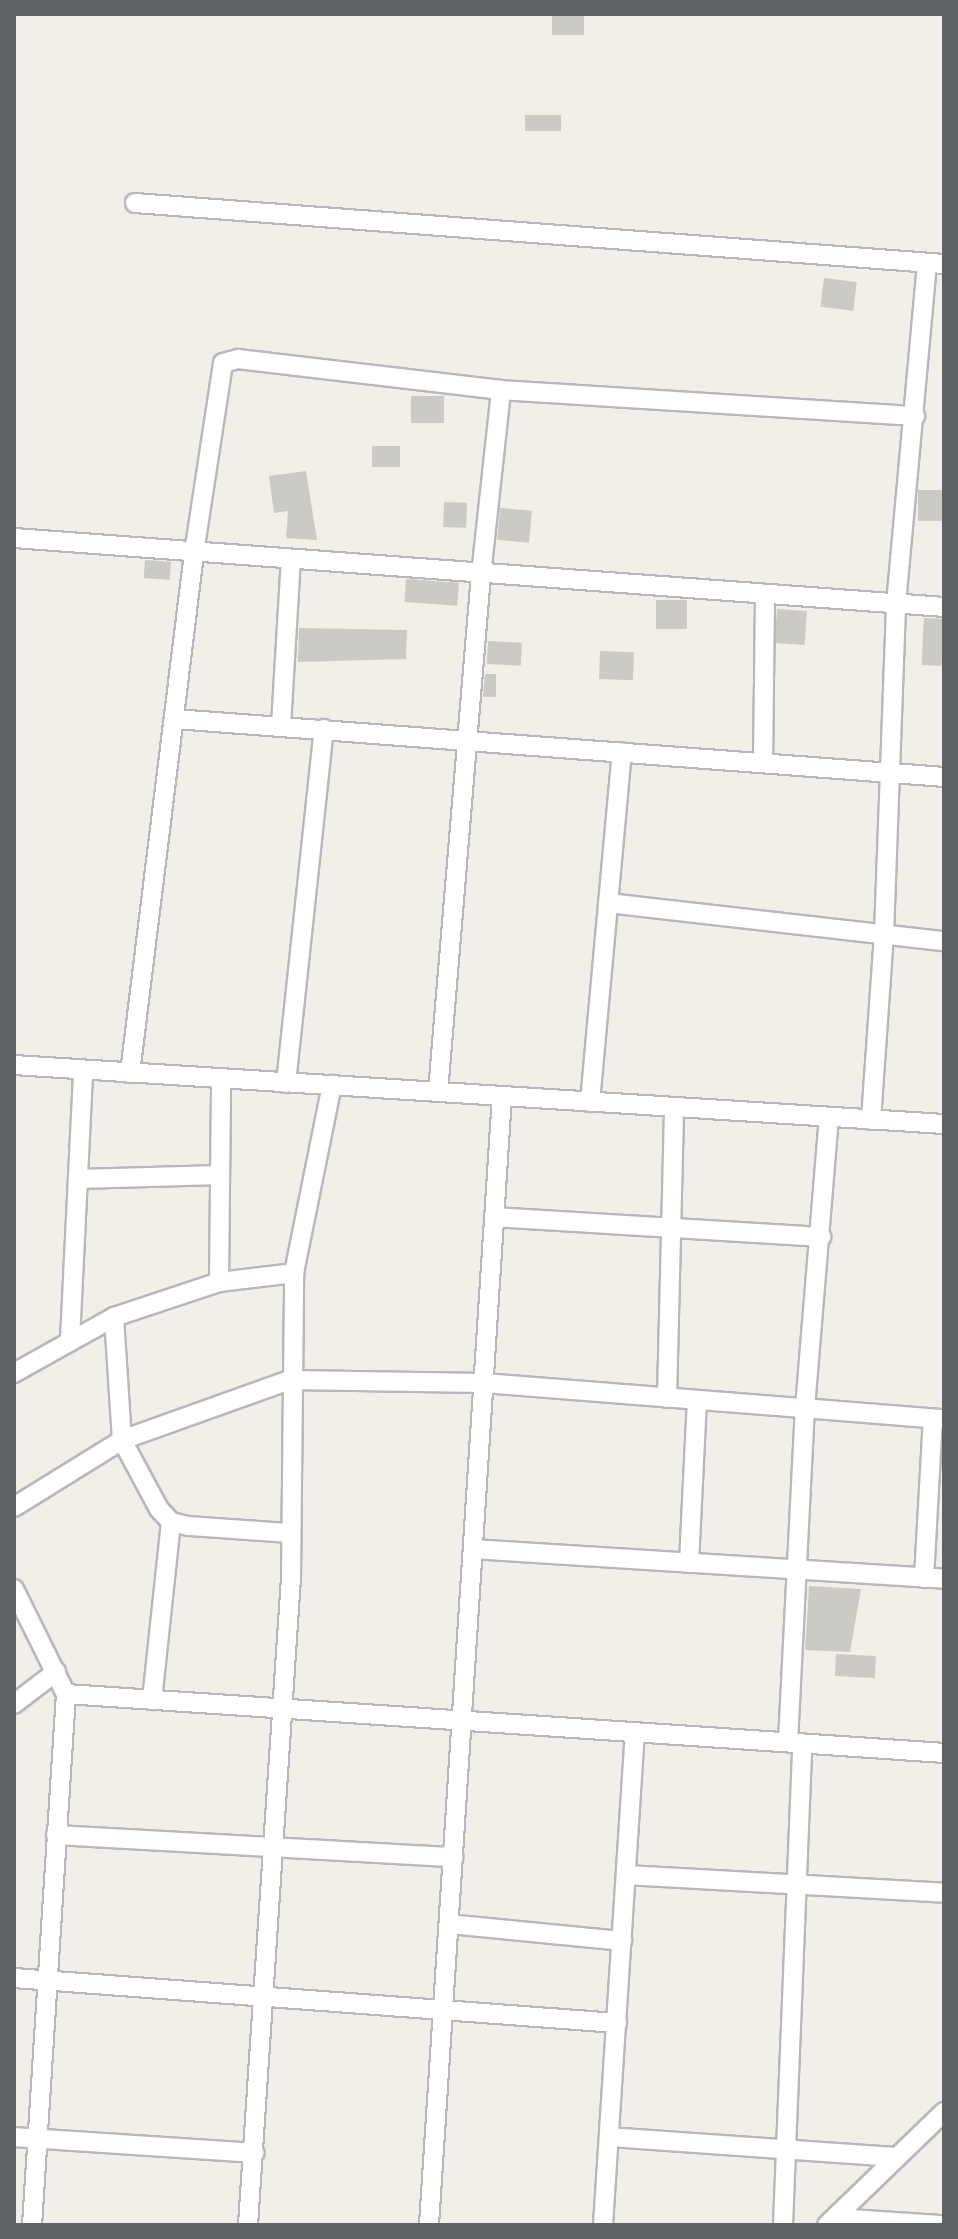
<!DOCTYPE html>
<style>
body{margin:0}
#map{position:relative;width:958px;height:2239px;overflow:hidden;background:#f1efe8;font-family:"Fira Sans",sans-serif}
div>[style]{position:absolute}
.building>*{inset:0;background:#cccac5;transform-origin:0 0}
.roads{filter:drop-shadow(2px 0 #b5b8bc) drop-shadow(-2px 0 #b5b8bc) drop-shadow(0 2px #b5b8bc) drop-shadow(0 -2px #b5b8bc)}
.minor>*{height:18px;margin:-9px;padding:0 9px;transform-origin:9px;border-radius:9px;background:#fff}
span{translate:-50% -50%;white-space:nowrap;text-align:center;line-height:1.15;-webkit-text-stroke:6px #fff;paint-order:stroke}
.frame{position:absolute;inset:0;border:16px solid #5f6368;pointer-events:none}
</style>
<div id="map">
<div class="building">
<i style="left:552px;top:14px;width:32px;height:21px"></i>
<i style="left:525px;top:115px;width:36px;height:16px"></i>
<i style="left:824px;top:278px;width:33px;height:29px;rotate:7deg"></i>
<i style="left:411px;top:396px;width:33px;height:27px"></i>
<i style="left:372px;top:446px;width:28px;height:21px"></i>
<i style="clip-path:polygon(306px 471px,317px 540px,286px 538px,288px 511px,274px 513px,269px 476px)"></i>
<i style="left:918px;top:490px;width:26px;height:31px"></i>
<i style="left:444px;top:502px;width:23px;height:25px;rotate:2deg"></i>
<i style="left:500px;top:508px;width:32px;height:32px;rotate:5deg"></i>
<i style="left:145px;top:560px;width:26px;height:18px;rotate:4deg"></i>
<i style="left:406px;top:579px;width:53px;height:23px;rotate:4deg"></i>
<i style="left:656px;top:600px;width:31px;height:29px"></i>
<i style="left:777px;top:609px;width:30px;height:34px;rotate:4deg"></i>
<i style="left:924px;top:618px;width:20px;height:47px;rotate:3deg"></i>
<i style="clip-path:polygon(299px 628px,407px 630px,406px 659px,298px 662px)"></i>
<i style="left:488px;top:641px;width:34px;height:23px;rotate:3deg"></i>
<i style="left:600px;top:651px;width:34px;height:28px;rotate:2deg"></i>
<i style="clip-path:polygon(485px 674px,496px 674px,496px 697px,483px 697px)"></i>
<i style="clip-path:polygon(809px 1586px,861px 1589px,850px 1652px,805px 1650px)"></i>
<i style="left:836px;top:1654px;width:40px;height:22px;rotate:3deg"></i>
</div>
<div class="roads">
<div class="minor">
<i style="left:135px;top:203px;width:811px;rotate:4.31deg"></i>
<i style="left:14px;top:538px;width:933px;rotate:4.24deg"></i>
<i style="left:175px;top:719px;width:771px;rotate:4.31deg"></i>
<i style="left:281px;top:726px;width:166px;rotate:-86.6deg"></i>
<i style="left:763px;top:763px;width:166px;rotate:-89.3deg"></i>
<i style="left:608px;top:903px;width:338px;rotate:6.5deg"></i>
<i style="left:14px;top:1065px;width:932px;rotate:3.63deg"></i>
<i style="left:130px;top:1073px;width:524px;rotate:-82.98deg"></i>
<i style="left:194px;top:553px;width:192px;rotate:-81.3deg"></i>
<i style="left:223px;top:363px;width:16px;rotate:-15deg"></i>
<i style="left:238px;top:359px;width:265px;rotate:6.7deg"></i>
<i style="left:501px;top:390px;width:415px;rotate:3.6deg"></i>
<i style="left:286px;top:1083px;width:356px;rotate:-83.9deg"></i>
<i style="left:438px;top:1092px;width:519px;rotate:-85.25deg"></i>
<i style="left:481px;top:575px;width:186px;rotate:-83.8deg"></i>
<i style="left:590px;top:1102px;width:351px;rotate:-84.8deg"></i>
<i style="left:871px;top:1120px;width:186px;rotate:-86deg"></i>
<i style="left:884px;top:934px;width:330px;rotate:-87.9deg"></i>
<i style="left:896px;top:604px;width:342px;rotate:-84.8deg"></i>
<i style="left:78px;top:1179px;width:142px;rotate:-1.6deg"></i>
<i style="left:494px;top:1217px;width:328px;rotate:3.5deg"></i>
<i style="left:219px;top:1282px;width:204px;rotate:-89.4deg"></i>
<i style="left:114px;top:1317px;width:123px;rotate:86.3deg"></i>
<i style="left:122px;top:1440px;width:78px;rotate:61.8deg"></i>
<i style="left:159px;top:1509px;width:18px;rotate:47deg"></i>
<i style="left:171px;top:1522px;width:18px;rotate:13deg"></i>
<i style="left:189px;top:1526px;width:100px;rotate:4deg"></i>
<i style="left:70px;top:1340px;width:270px;rotate:-87.2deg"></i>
<i style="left:14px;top:1373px;width:115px;rotate:-29.2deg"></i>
<i style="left:114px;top:1317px;width:111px;rotate:-18.4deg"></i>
<i style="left:219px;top:1282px;width:76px;rotate:-6.8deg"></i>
<i style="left:294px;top:1273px;width:192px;rotate:-78.6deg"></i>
<i style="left:667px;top:1398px;width:291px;rotate:-88.6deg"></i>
<i style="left:14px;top:1507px;width:127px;rotate:-31.8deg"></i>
<i style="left:122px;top:1440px;width:178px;rotate:-19.7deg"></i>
<i style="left:290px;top:1380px;width:194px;rotate:0.9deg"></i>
<i style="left:484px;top:1383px;width:461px;rotate:4.5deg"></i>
<i style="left:473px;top:1549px;width:472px;rotate:3.6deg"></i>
<i style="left:689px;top:1563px;width:161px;rotate:-87.2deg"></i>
<i style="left:924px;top:1578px;width:159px;rotate:-86.8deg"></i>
<i style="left:14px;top:1589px;width:117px;rotate:63.7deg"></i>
<i style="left:66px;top:1694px;width:532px;rotate:93.66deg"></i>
<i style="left:66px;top:1694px;width:880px;rotate:3.84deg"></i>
<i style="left:152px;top:1700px;width:179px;rotate:-83.9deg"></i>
<i style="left:14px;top:1704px;width:53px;rotate:-37.3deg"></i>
<i style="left:788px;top:1742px;width:334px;rotate:-87.1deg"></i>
<i style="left:805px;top:1408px;width:292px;rotate:-85.3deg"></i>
<i style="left:56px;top:1835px;width:398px;rotate:3.2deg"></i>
<i style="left:626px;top:1875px;width:319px;rotate:3.2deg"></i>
<i style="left:449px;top:1924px;width:174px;rotate:5.6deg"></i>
<i style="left:14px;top:1978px;width:605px;rotate:4.27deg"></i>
<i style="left:14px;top:2137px;width:241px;rotate:3.8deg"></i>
<i style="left:609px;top:2137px;width:288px;rotate:4deg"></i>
<i style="left:248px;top:2225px;width:649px;rotate:-86.2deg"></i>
<i style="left:291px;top:1577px;width:304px;rotate:-89.4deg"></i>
<i style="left:429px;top:2225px;width:1131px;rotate:-86.3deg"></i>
<i style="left:603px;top:2225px;width:494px;rotate:-86.3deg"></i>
<i style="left:783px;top:2225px;width:482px;rotate:-87.7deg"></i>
<i style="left:827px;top:2225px;width:163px;rotate:-44deg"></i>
<i style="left:836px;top:2225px;width:7px;rotate:-98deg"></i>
<i style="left:835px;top:2218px;width:105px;rotate:3.8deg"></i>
</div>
</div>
<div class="frame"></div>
</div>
